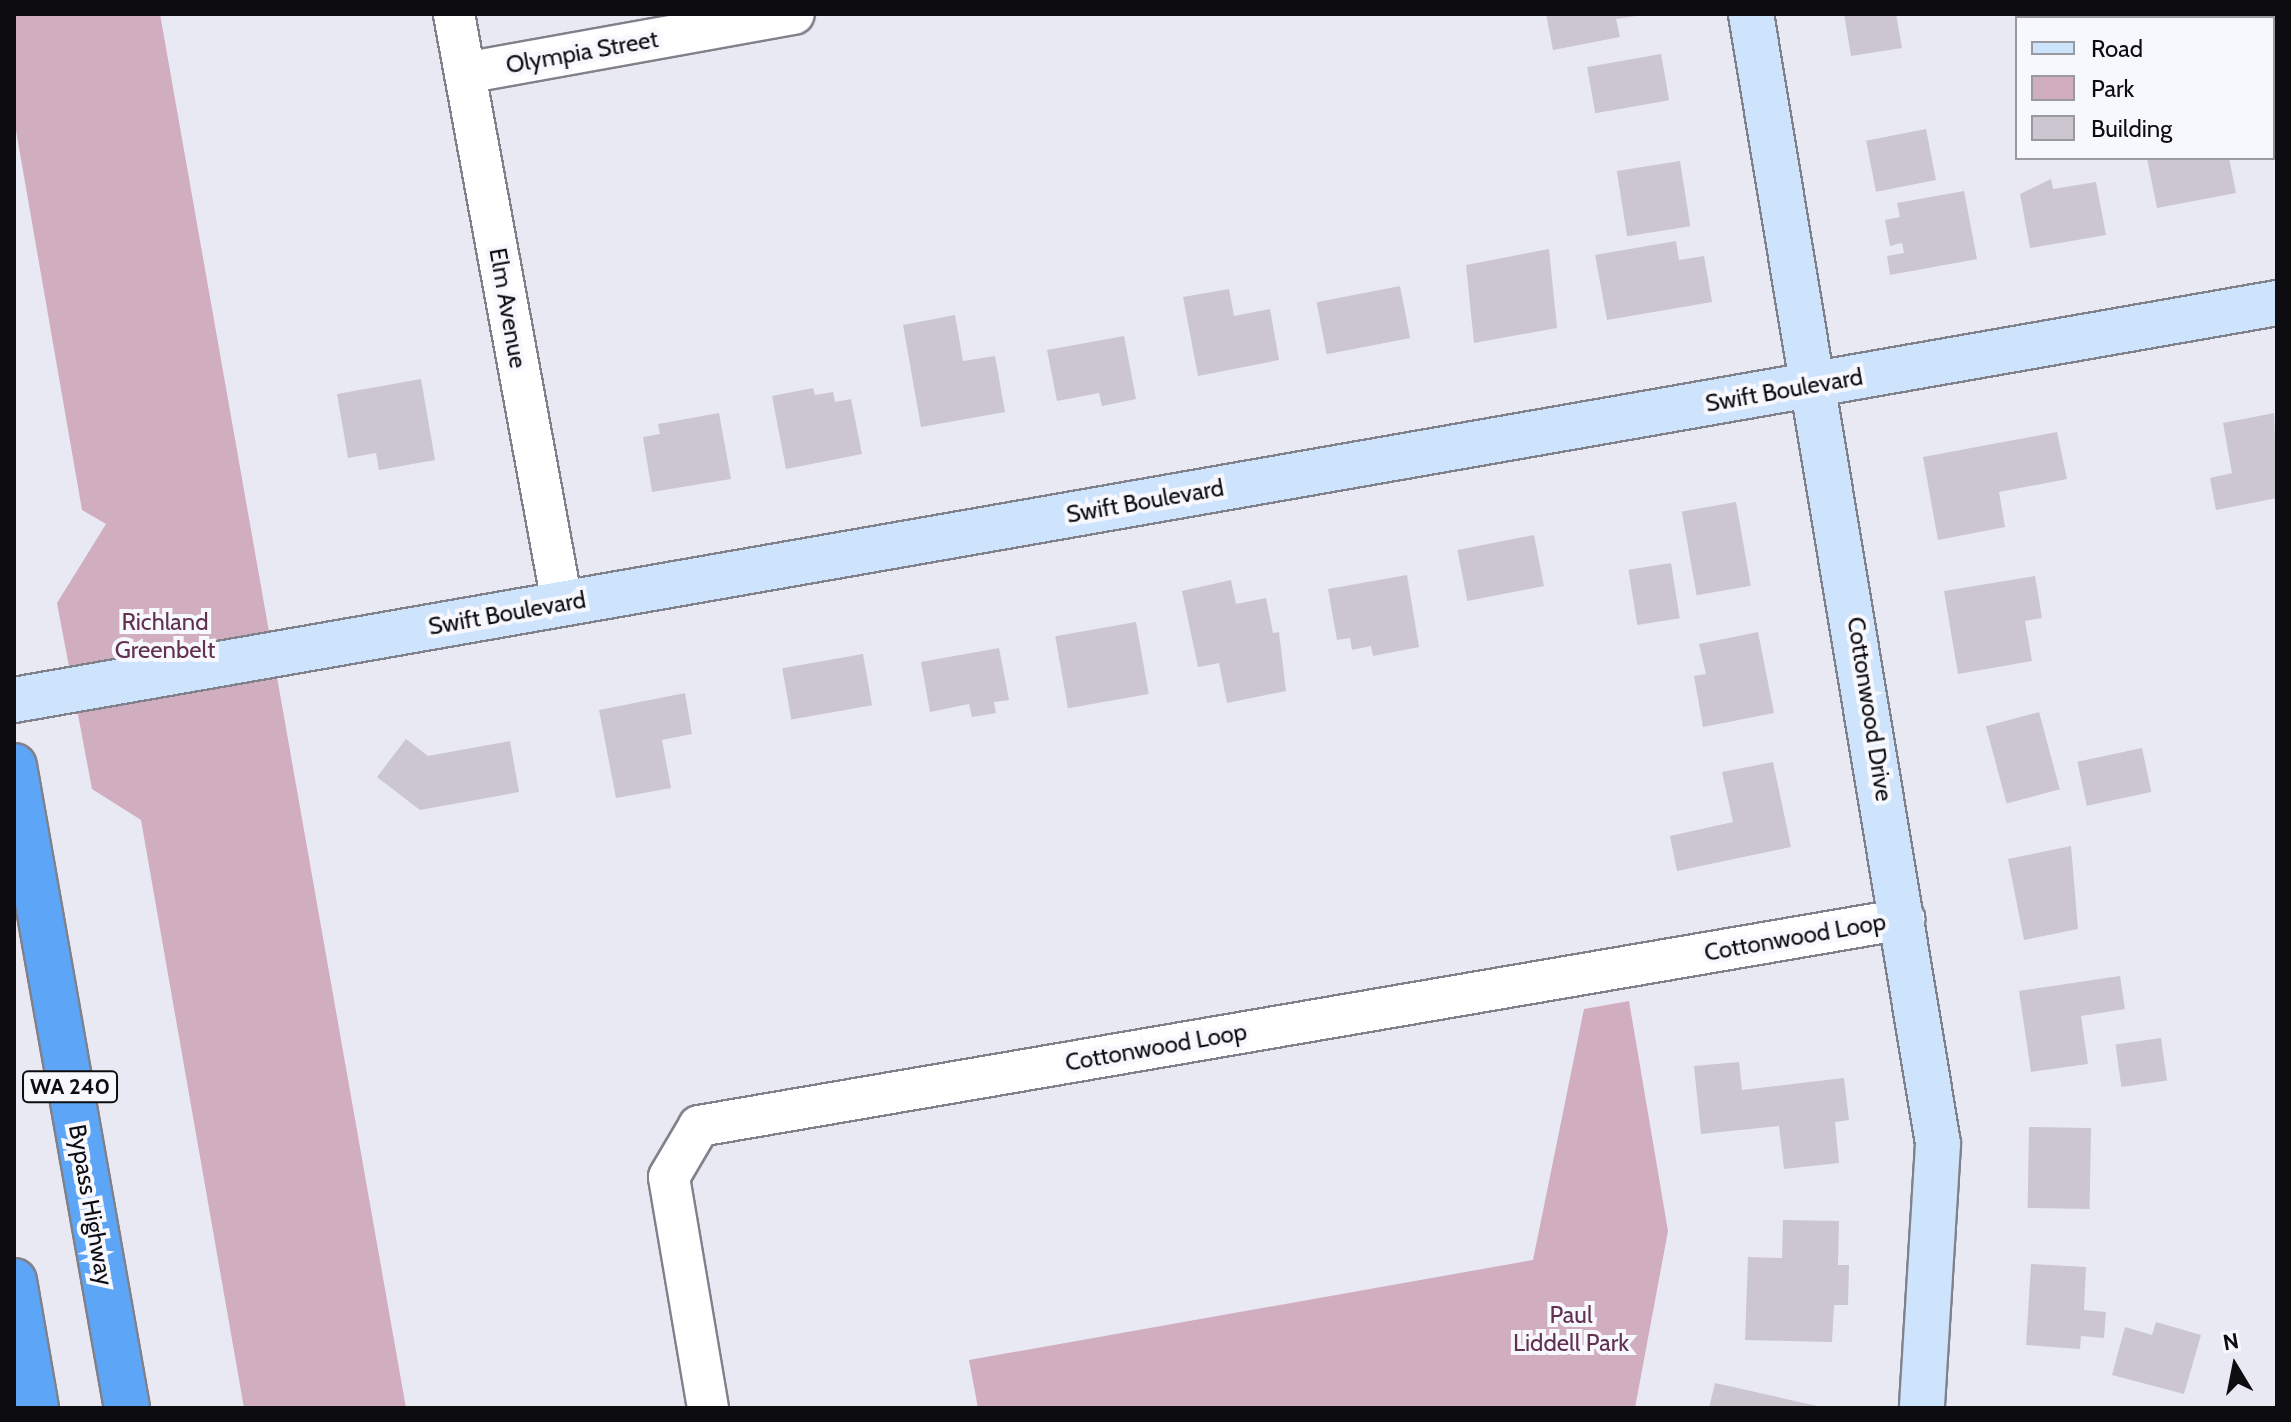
<!DOCTYPE html>
<style>
body{margin:0}
#map{position:relative;width:2291px;height:1422px;overflow:hidden;background:#e9e9f4;font-family:Cabin,sans-serif}
div>[style]{position:absolute}
.green>*{inset:0;background:#d1adc0}
.building>*{inset:0;background:#ccc6d0;transform-origin:0 0}
.roads{filter:drop-shadow(2px 0 #80818b) drop-shadow(-2px 0 #80818b) drop-shadow(0 2px #80818b) drop-shadow(0 -2px #80818b)}
.street>*{height:40px;margin:-20px;padding:0 20px;transform-origin:20px;border-radius:20px;background:#fff}
.secondary>*{height:44px;margin:-22px;padding:0 22px;transform-origin:22px;border-radius:22px;background:#cee4fd}
.highway>*{height:44px;margin:-22px;padding:0 22px;transform-origin:22px;border-radius:22px;background:#5da6f7}
span{translate:-50% -50%;white-space:nowrap;text-align:center;line-height:1.15;-webkit-text-stroke:8px #f7f7fe;paint-order:stroke}
.shield-label span{padding:2px 6px;background:#f7f7fe;border:2px solid;border-radius:6px;-webkit-text-stroke-width:0}
.shield-label{font-size:22px;color:#0d0d11;font-weight:700}
.street-label{font-size:24px;color:#0d0d11}
.park-label{font-size:24px;color:#61314d}
.frame{position:absolute;inset:0;border:16px solid #0d0d11;pointer-events:none}
.legend{position:absolute;left:2015px;top:16px;width:260px;height:144px;box-sizing:border-box;background:#f7f7fe;border:2px solid #99999f;margin:0;padding:10px 14px;list-style:none;font-size:24px;color:#0d0d11}
.legend li{display:flex;align-items:center;gap:16px;height:40px}
.legend b{width:40px;border:2px solid #99999f}
.north{position:absolute;left:2195px;top:1326px;width:80px;height:80px;-webkit-text-stroke:6px #f7f7fe;paint-order:stroke;rotate:350deg;font-size:22px;font-weight:700;line-height:32px;text-align:center;color:#0d0d11}
.north::after{content:'';display:block;margin:auto;width:28px;height:36px;background:#0d0d11;clip-path:polygon(50% 0,100% 100%,50% 72%,0 100%)}
</style>
<div id="map">
<div class="green">
<i style="clip-path:polygon(14px 14px,160px 14px,406px 1408px,244px 1408px,141px 820px,92px 789px,57px 603px,106px 524px,82px 510px,14px 119px)"></i>
<i style="clip-path:polygon(1629px 1001px,1668px 1231px,1635px 1408px,978px 1408px,969px 1360px,1533px 1260px,1584px 1009px)"></i>
</div>
<div class="building">
<i style="clip-path:polygon(1546px 14px,1636px 14px,1636px 16px,1616px 19px,1620px 37px,1553px 50px)"></i>
<i style="clip-path:polygon(1844px 14px,1896px 14px,1902px 48px,1851px 56px)"></i>
<i style="left:1661px;top:54px;width:47px;height:75px;rotate:80deg"></i>
<i style="left:1926px;top:129px;width:52px;height:61px;rotate:79deg"></i>
<i style="clip-path:polygon(2147px 158px,2229px 158px,2236px 193px,2157px 208px)"></i>
<i style="left:1680px;top:161px;width:66px;height:64px;rotate:81deg"></i>
<i style="clip-path:polygon(2051px 179px,2053px 189px,2096px 182px,2106px 235px,2030px 248px,2020px 194px)"></i>
<i style="clip-path:polygon(1964px 191px,1977px 259px,1890px 275px,1887px 256px,1904px 253px,1902px 243px,1890px 246px,1885px 220px,1900px 217px,1897px 203px)"></i>
<i style="clip-path:polygon(1676px 241px,1679px 260px,1704px 256px,1712px 302px,1607px 320px,1595px 255px)"></i>
<i style="clip-path:polygon(1549px 249px,1557px 328px,1474px 343px,1466px 265px)"></i>
<i style="left:1400px;top:286px;width:53px;height:85px;rotate:79deg"></i>
<i style="clip-path:polygon(1229px 289px,1234px 316px,1270px 309px,1279px 360px,1198px 376px,1183px 297px)"></i>
<i style="clip-path:polygon(955px 315px,963px 361px,995px 356px,1005px 412px,921px 427px,903px 325px)"></i>
<i style="clip-path:polygon(1124px 336px,1136px 399px,1102px 406px,1099px 393px,1057px 401px,1047px 350px)"></i>
<i style="clip-path:polygon(421px 379px,435px 460px,379px 470px,376px 453px,348px 458px,337px 394px)"></i>
<i style="clip-path:polygon(813px 388px,815px 395px,833px 392px,835px 402px,851px 399px,862px 454px,786px 469px,772px 396px)"></i>
<i style="clip-path:polygon(719px 413px,731px 479px,652px 492px,643px 437px,660px 434px,658px 424px)"></i>
<i style="clip-path:polygon(2274px 413px,2277px 498px,2216px 510px,2210px 478px,2232px 473px,2223px 423px)"></i>
<i style="clip-path:polygon(2057px 432px,2067px 479px,1999px 492px,2005px 527px,1938px 540px,1923px 457px)"></i>
<i style="left:1736px;top:502px;width:85px;height:55px;rotate:80deg"></i>
<i style="left:1534px;top:535px;width:52px;height:78px;rotate:79deg"></i>
<i style="left:1671px;top:563px;width:56px;height:43px;rotate:81deg"></i>
<i style="clip-path:polygon(1407px 575px,1419px 647px,1373px 656px,1371px 646px,1352px 650px,1350px 638px,1337px 640px,1328px 589px)"></i>
<i style="clip-path:polygon(2035px 576px,2042px 618px,2025px 621px,2032px 661px,1958px 674px,1944px 591px)"></i>
<i style="clip-path:polygon(1231px 580px,1236px 604px,1266px 598px,1273px 633px,1279px 632px,1286px 691px,1227px 703px,1219px 663px,1198px 667px,1182px 591px)"></i>
<i style="left:1136px;top:622px;width:73px;height:82px;rotate:80deg"></i>
<i style="clip-path:polygon(1758px 632px,1774px 713px,1703px 727px,1694px 676px,1706px 674px,1699px 644px)"></i>
<i style="clip-path:polygon(999px 648px,1009px 700px,994px 702px,996px 713px,972px 717px,969px 704px,930px 712px,921px 662px)"></i>
<i style="left:863px;top:654px;width:52px;height:82px;rotate:80deg"></i>
<i style="clip-path:polygon(685px 693px,692px 734px,662px 740px,671px 788px,616px 798px,599px 710px)"></i>
<i style="left:2039px;top:712px;width:80px;height:55px;rotate:75deg"></i>
<i style="clip-path:polygon(406px 739px,428px 756px,510px 741px,519px 792px,420px 810px,377px 777px)"></i>
<i style="left:2142px;top:748px;width:45px;height:66px;rotate:78deg"></i>
<i style="clip-path:polygon(1773px 762px,1791px 847px,1677px 871px,1670px 836px,1733px 822px,1722px 772px)"></i>
<i style="clip-path:polygon(2071px 846px,2078px 929px,2024px 940px,2008px 859px)"></i>
<i style="clip-path:polygon(2120px 976px,2125px 1009px,2081px 1016px,2088px 1064px,2031px 1072px,2019px 991px)"></i>
<i style="left:2161px;top:1038px;width:43px;height:46px;rotate:82deg"></i>
<i style="clip-path:polygon(1739px 1062px,1742px 1090px,1844px 1078px,1849px 1120px,1835px 1122px,1839px 1163px,1784px 1169px,1779px 1126px,1701px 1134px,1694px 1066px)"></i>
<i style="left:2091px;top:1128px;width:81px;height:62px;rotate:91deg"></i>
<i style="clip-path:polygon(1783px 1220px,1839px 1221px,1838px 1265px,1849px 1265px,1848px 1305px,1834px 1305px,1832px 1342px,1745px 1340px,1748px 1257px,1782px 1258px)"></i>
<i style="clip-path:polygon(2031px 1264px,2086px 1267px,2084px 1310px,2106px 1312px,2104px 1338px,2081px 1336px,2080px 1349px,2026px 1345px)"></i>
<i style="clip-path:polygon(2156px 1322px,2201px 1335px,2184px 1394px,2112px 1375px,2125px 1327px,2152px 1335px)"></i>
<i style="clip-path:polygon(1715px 1383px,1822px 1407px,1822px 1408px,1709px 1408px)"></i>
</div>
<div class="roads">
<div class="street">
<i style="left:454px;top:14px;width:599px;rotate:79.61deg"></i>
<i style="left:465px;top:73px;width:334px;rotate:-10.2deg"></i>
<i style="left:708px;top:1408px;width:234px;rotate:-99.6deg"></i>
<i style="left:669px;top:1177px;width:59px;rotate:-59.5deg"></i>
<i style="left:699px;top:1126px;width:1223px;rotate:-9.75deg"></i>
</div>
<div class="secondary">
<i style="left:1751px;top:14px;width:1145px;rotate:80.6deg"></i>
<i style="left:1938px;top:1144px;width:264px;rotate:93.5deg"></i>
<i style="left:14px;top:700px;width:2298px;rotate:-9.95deg"></i>
</div>
<div class="highway">
<i style="left:14px;top:766px;width:652px;rotate:80.02deg"></i>
<i style="left:14px;top:1281px;width:129px;rotate:80.2deg"></i>
</div>
</div>
<div class="shield-label">
<span style="left:70px;top:1087px">WA 240</span>
</div>
<div class="street-label">
<span style="left:582px;top:52px;rotate:-10deg">Olympia Street</span>
<span style="left:508px;top:308px;rotate:80deg">Elm Avenue</span>
<span style="left:1784px;top:390px;rotate:-10deg">Swift Boulevard</span>
<span style="left:1145px;top:501px;rotate:-10deg">Swift Boulevard</span>
<span style="left:507px;top:613px;rotate:-10deg">Swift Boulevard</span>
<span style="left:1870px;top:709px;rotate:81deg">Cottonwood Drive</span>
<span style="left:1795px;top:937px;rotate:-10deg">Cottonwood Loop</span>
<span style="left:1156px;top:1047px;rotate:-10deg">Cottonwood Loop</span>
<span style="left:91px;top:1205px;rotate:80deg">Bypass Highway</span>
</div>
<div class="park-label">
<span style="left:165px;top:636px">Richland<br>Greenbelt</span>
<span style="left:1571px;top:1329px">Paul<br>Liddell Park</span>
</div>
<div class="frame"></div>
<ul class="legend">
<li><b style="height:10px;background:#cee4fd"></b>Road</li>
<li><b style="height:22px;background:#d1adc0"></b>Park</li>
<li><b style="height:22px;background:#ccc6d0"></b>Building</li>
</ul>
<div class="north">N</div>
</div>
